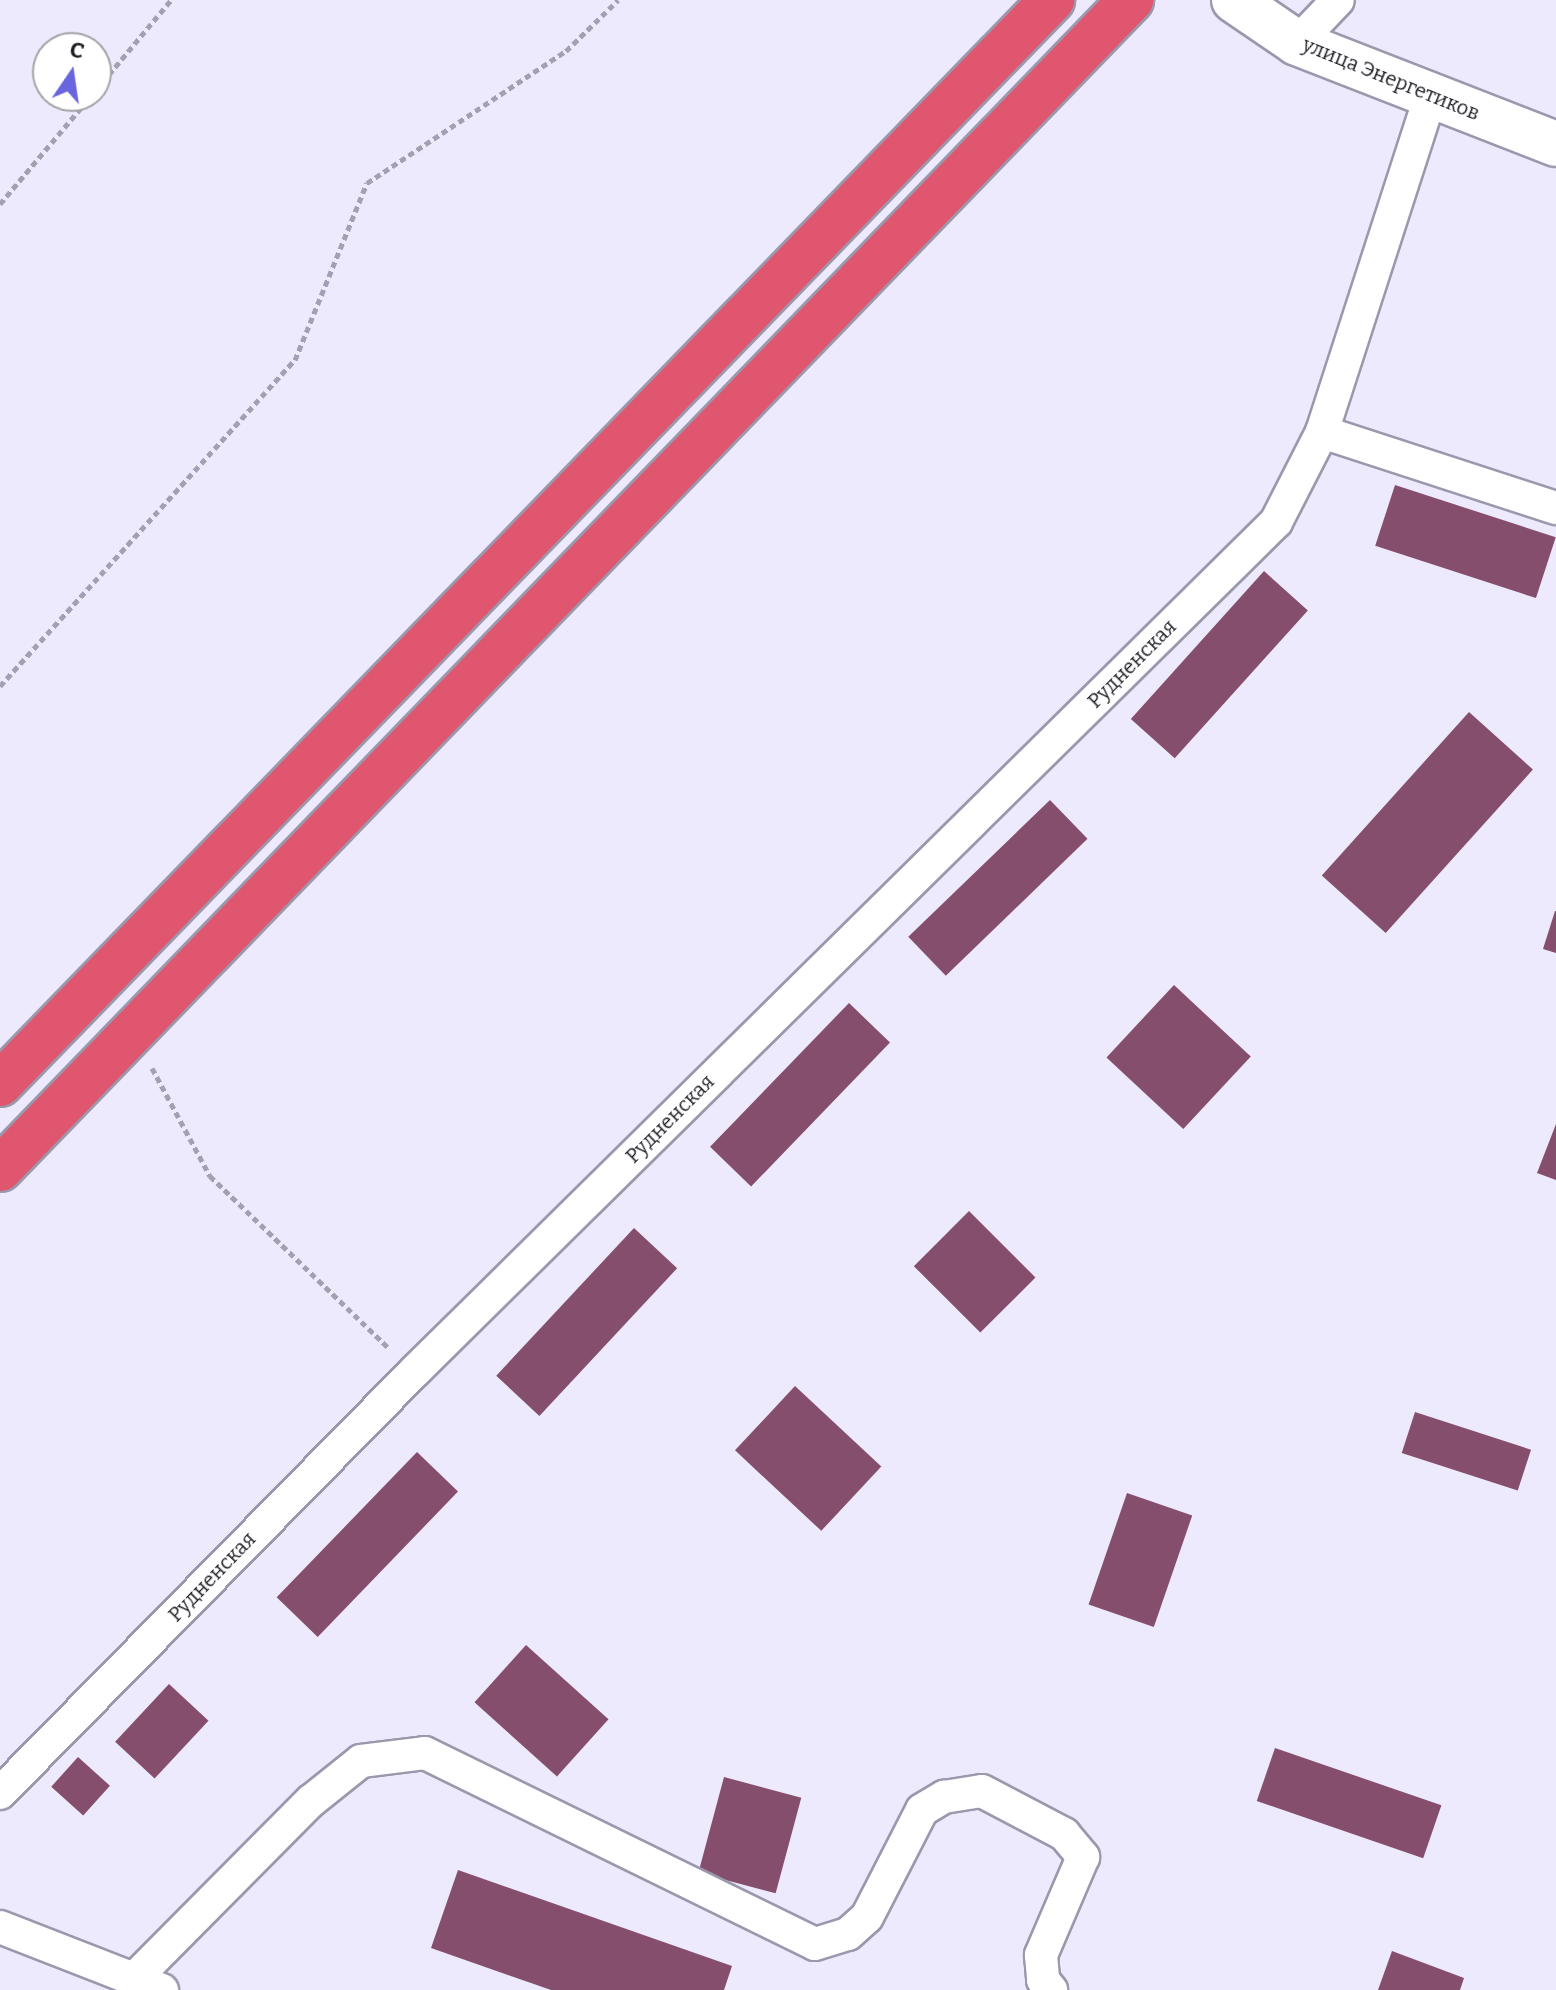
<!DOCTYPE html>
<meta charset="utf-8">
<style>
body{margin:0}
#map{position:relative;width:1556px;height:1990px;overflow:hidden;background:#eceafc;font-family:Bitter,serif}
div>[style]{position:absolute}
.building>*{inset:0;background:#864e6d;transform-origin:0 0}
.path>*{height:5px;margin-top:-2.5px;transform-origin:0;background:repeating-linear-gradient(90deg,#a2a1af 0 6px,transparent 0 10px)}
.roads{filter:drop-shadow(2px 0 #9b98ad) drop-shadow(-2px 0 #9b98ad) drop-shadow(0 2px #9b98ad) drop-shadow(0 -2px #9b98ad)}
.street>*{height:32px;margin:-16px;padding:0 16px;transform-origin:16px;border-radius:16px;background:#fff}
.secondary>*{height:44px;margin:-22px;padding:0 22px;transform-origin:22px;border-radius:22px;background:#fff}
.highway>*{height:44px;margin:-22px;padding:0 22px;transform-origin:22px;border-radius:22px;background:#e0566e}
span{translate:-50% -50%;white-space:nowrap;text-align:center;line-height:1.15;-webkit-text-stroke:8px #fff;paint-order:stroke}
.street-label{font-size:20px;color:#1d1c24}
.north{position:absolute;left:32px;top:32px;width:80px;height:80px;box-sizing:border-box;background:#fff;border:2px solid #a5a4a7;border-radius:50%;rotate:13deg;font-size:22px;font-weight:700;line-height:32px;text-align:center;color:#1d1c24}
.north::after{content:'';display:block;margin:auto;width:28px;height:36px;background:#6965de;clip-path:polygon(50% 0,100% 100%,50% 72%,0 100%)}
</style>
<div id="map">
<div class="building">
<i style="left:1395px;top:485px;width:169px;height:64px;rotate:18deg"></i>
<i style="left:1264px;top:571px;width:59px;height:199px;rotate:42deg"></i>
<i style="left:1469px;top:712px;width:86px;height:220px;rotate:42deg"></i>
<i style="left:1050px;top:800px;width:54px;height:197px;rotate:46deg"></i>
<i style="clip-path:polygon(1555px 911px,1556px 911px,1556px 953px,1543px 949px)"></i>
<i style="left:1174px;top:985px;width:105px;height:99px;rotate:43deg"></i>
<i style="left:849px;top:1003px;width:57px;height:200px;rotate:44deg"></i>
<i style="clip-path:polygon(1556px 1124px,1556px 1180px,1537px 1173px)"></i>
<i style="left:969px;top:1211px;width:94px;height:78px;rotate:45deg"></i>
<i style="left:634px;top:1228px;width:59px;height:202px;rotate:43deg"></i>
<i style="left:795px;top:1386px;width:118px;height:88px;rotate:43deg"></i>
<i style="left:1415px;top:1412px;width:122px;height:43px;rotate:18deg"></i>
<i style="left:417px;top:1452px;width:57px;height:202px;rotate:44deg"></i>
<i style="left:1127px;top:1493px;width:69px;height:118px;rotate:19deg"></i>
<i style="left:526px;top:1645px;width:111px;height:77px;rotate:42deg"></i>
<i style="left:169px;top:1684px;width:54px;height:79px;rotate:43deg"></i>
<i style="left:1275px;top:1748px;width:176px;height:56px;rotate:19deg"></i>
<i style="left:78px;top:1757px;width:43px;height:40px;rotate:42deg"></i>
<i style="left:724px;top:1777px;width:80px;height:99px;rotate:15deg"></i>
<i style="clip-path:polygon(458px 1870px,732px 1966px,724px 1990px,551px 1990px,431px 1948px)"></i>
<i style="clip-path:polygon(1392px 1951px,1464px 1978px,1460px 1990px,1378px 1990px)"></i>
</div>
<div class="path">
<i style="left:96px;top:90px;width:117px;rotate:-50.2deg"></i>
<i style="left:0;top:204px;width:141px;rotate:-49.9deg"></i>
<i style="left:0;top:686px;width:440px;rotate:-47.9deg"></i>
<i style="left:295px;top:360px;width:191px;rotate:-67.9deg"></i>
<i style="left:367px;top:183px;width:239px;rotate:-33.6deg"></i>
<i style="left:566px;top:51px;width:73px;rotate:-44.4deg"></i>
<i style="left:152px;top:1068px;width:123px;rotate:61.8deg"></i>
<i style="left:210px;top:1176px;width:248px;rotate:43.9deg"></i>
</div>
<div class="roads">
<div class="street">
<i style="left:1297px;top:43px;width:59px;rotate:-46.4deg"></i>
<i style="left:1322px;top:432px;width:246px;rotate:18deg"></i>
<i style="left:0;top:1793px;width:590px;rotate:-45.48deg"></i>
<i style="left:414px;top:1372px;width:1211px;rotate:-44.6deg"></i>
<i style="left:1276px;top:522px;width:101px;rotate:-62.9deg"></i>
<i style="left:1322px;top:432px;width:354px;rotate:-72.1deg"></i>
<i style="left:0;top:1927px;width:174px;rotate:21.3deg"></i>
<i style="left:134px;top:1979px;width:251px;rotate:-45.2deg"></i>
<i style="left:311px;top:1801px;width:64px;rotate:-38.7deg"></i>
<i style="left:361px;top:1761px;width:64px;rotate:-7.1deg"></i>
<i style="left:425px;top:1753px;width:434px;rotate:26.1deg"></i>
<i style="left:815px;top:1944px;width:34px;rotate:-17deg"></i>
<i style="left:848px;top:1934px;width:25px;rotate:-42deg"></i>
<i style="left:867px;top:1917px;width:120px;rotate:-62.8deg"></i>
<i style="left:922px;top:1810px;width:26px;rotate:-31deg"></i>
<i style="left:944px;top:1797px;width:38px;rotate:-9deg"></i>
<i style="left:982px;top:1791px;width:93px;rotate:27.7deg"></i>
<i style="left:1064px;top:1834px;width:30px;rotate:50deg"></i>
<i style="left:1083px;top:1857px;width:107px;rotate:113.2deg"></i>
<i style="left:1041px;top:1955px;width:25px;rotate:85deg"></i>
<i style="left:1043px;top:1980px;width:13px;rotate:51deg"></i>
</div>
<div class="secondary">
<i style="left:1234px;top:0;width:76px;rotate:34.3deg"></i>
<i style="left:1297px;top:43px;width:278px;rotate:21.3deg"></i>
</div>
<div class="highway">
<i style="left:0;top:1084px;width:1511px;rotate:-45.86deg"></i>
<i style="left:0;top:1169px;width:1627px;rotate:-45.95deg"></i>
</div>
</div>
<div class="street-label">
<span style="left:1391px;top:79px;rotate:22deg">улица Энергетиков</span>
<span style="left:1132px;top:664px;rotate:-45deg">Рудненская</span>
<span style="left:670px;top:1119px;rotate:-45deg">Рудненская</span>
<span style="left:212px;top:1577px;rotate:-46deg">Рудненская</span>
</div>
<div class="north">С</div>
</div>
